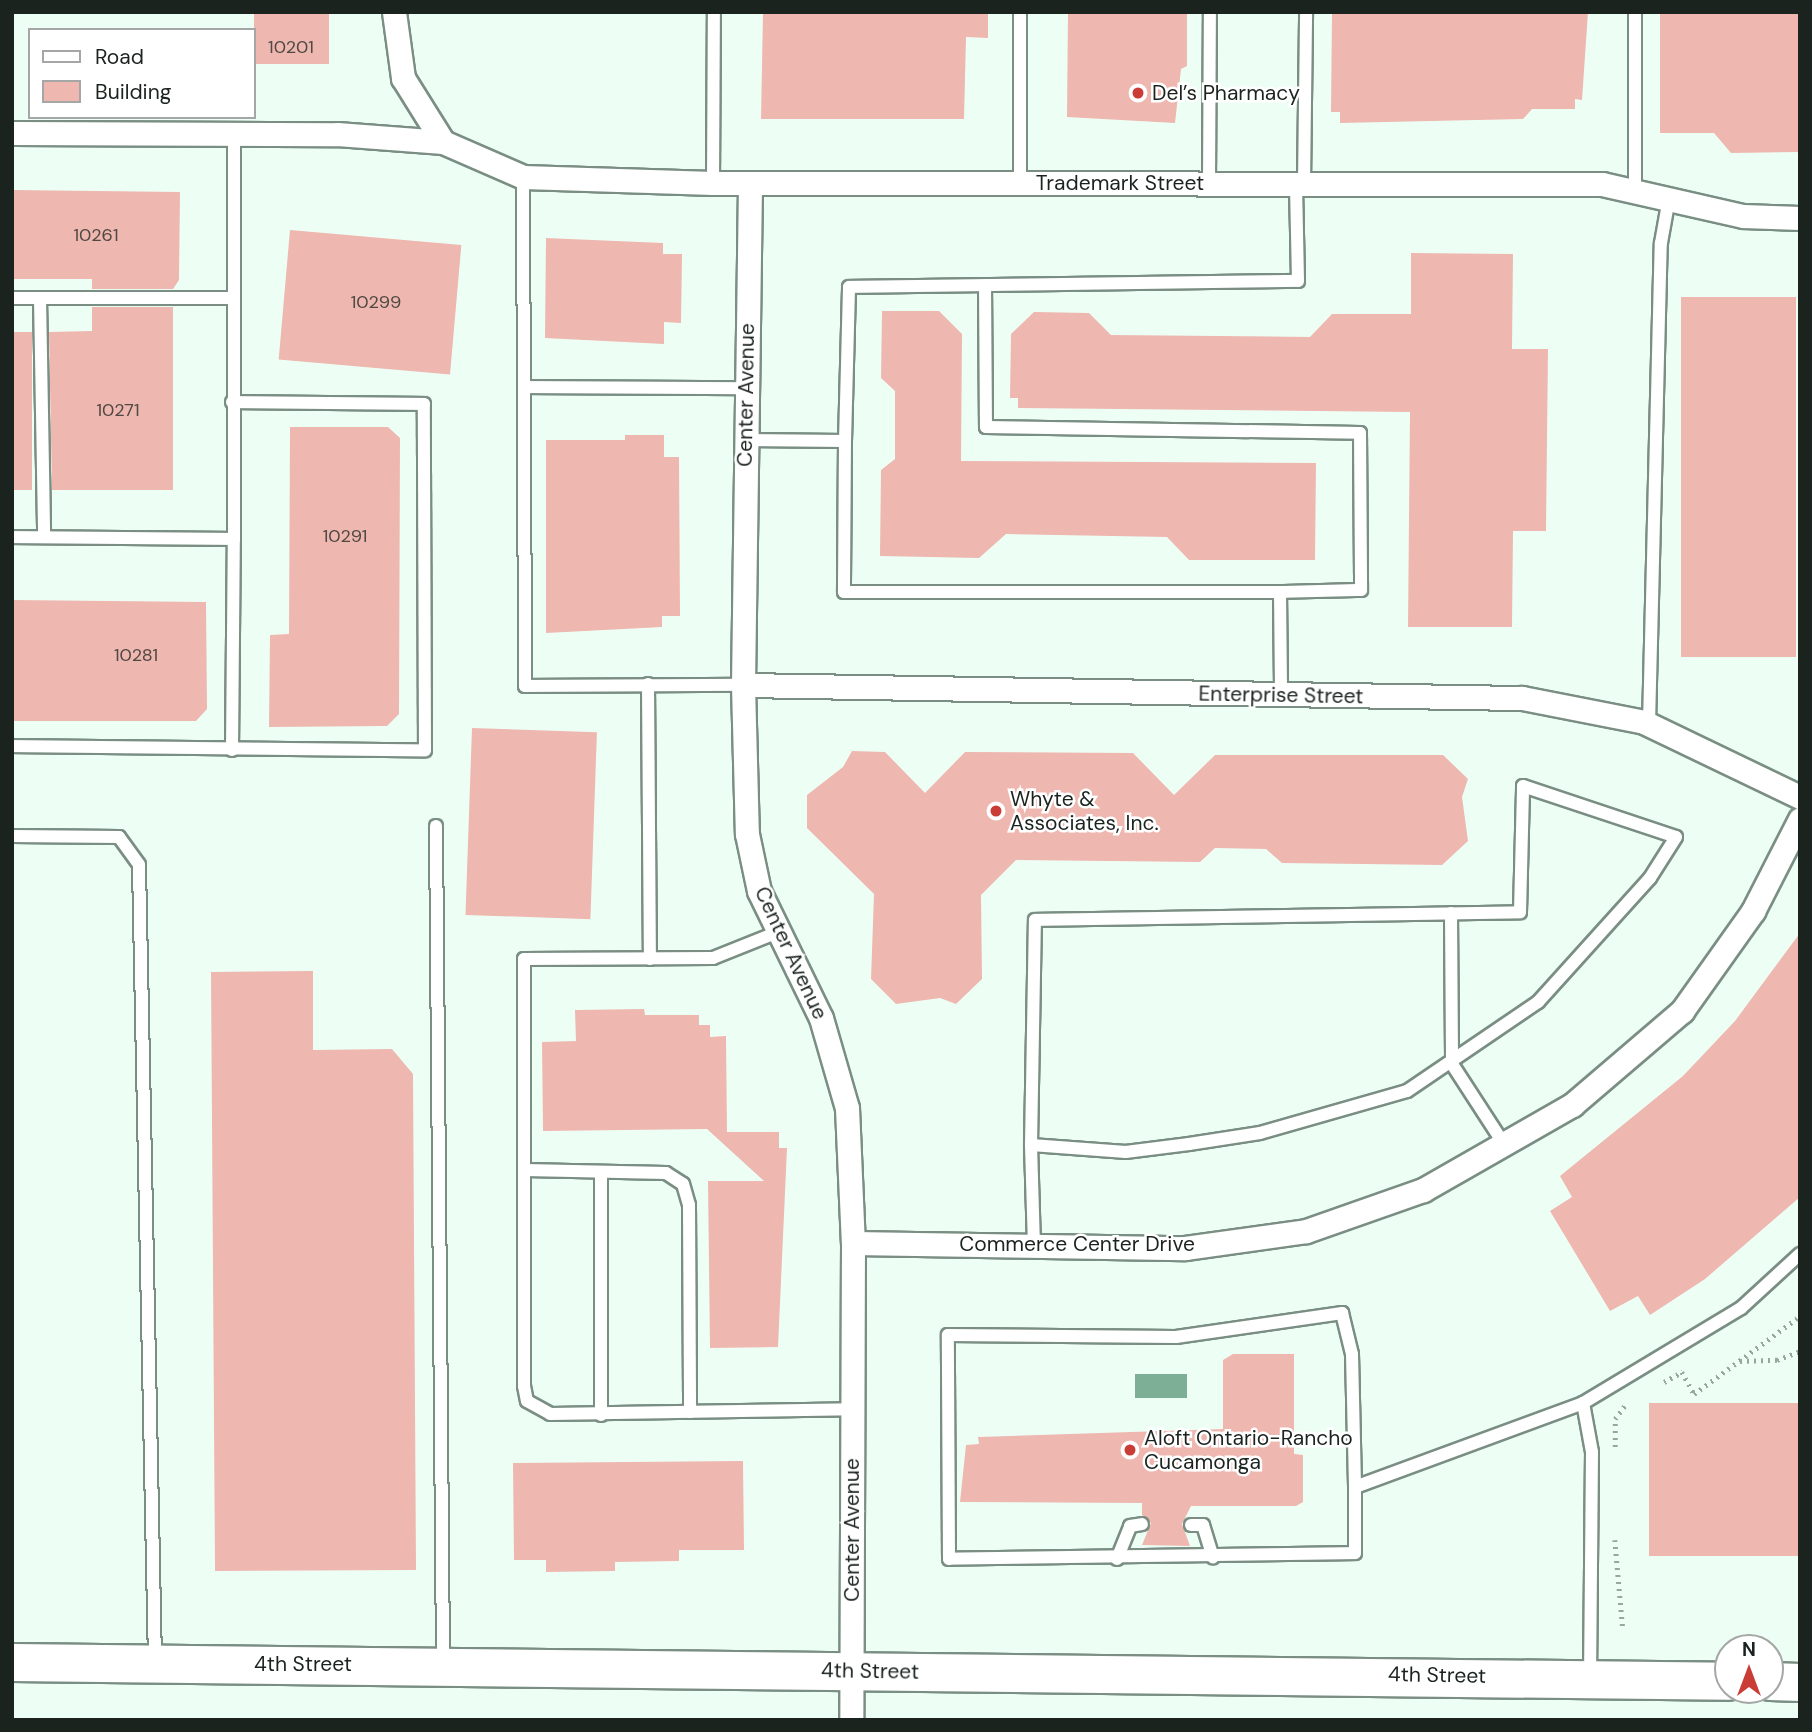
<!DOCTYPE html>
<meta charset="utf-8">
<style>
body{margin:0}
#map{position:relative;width:1812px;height:1732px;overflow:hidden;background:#edfff5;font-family:"DM Sans",sans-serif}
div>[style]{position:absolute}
.water>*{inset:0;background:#7daf96;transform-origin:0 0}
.building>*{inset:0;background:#eeb7b0;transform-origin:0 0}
.path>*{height:4.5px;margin-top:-2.25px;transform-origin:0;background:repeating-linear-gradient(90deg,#98a69e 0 2px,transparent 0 7px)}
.roads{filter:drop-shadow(2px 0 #7a8e83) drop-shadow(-2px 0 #7a8e83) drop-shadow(0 2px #7a8e83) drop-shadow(0 -2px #7a8e83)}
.lane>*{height:12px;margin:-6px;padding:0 6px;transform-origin:6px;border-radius:6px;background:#fff}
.street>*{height:23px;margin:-11.5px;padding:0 11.5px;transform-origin:11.5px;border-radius:11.5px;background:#fff}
.primary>*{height:37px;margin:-18.5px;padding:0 18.5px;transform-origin:18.5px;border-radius:18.5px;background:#fff}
.dots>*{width:19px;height:19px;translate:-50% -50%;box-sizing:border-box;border:4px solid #fff;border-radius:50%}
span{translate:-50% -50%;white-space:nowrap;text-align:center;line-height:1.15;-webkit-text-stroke:5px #fff;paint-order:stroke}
.number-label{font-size:18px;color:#504843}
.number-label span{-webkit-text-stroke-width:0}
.poi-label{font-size:21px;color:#1b231f}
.left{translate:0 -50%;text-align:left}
.street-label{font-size:21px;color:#1b231f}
.frame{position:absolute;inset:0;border:14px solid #1b231f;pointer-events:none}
.legend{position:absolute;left:28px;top:28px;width:228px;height:91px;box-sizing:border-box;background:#fff;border:2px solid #a4a7a5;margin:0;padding:9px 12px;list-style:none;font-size:21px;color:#1b231f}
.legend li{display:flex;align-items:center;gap:14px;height:35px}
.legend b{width:35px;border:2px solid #a4a7a5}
.north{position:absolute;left:1714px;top:1634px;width:70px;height:70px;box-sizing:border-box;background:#fff;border:2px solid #a4a7a5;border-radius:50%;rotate:0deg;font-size:19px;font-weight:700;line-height:28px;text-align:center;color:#1b231f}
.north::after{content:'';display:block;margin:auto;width:24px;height:32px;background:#ca3c36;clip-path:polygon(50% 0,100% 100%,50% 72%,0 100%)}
</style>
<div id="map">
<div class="water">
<i style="left:1135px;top:1374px;width:52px;height:24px"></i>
</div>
<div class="building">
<i style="left:254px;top:12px;width:75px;height:52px"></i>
<i style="clip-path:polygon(763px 12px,988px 12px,988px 38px,966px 37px,964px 119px,761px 119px)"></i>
<i style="clip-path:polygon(1068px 12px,1187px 12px,1187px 66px,1181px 69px,1175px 123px,1067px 117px)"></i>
<i style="clip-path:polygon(1332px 12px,1588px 12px,1582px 100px,1575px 99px,1575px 109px,1532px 109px,1523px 119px,1340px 123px,1340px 112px,1331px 112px)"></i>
<i style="clip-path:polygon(1660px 12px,1800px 12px,1800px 152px,1731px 153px,1714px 133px,1660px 133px)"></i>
<i style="clip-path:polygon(12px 190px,180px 192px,179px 280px,173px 289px,92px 289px,92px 279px,12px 279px)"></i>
<i style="left:290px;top:230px;width:172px;height:130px;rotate:5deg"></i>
<i style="clip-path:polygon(546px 238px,663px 243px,663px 254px,682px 254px,681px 323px,664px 322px,664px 344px,545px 338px)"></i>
<i style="clip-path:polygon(1411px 253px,1513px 254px,1512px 349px,1548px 349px,1546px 531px,1513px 531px,1512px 627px,1408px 627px,1410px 412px,1018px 408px,1018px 398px,1010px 398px,1011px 334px,1034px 312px,1089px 313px,1111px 335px,1310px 337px,1332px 314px,1411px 314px)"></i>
<i style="left:1681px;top:297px;width:115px;height:360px"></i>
<i style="clip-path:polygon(92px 307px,173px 307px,173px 490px,52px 490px,49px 332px,92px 331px)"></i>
<i style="clip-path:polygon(882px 311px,939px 311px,962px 334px,961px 461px,1316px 463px,1315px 560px,1189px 560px,1167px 537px,1006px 534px,979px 558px,880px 556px,881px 470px,895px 459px,895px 391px,881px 378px)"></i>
<i style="left:12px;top:332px;width:20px;height:158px"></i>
<i style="clip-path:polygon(290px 427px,388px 427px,400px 438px,399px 714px,387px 726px,269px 727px,270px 635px,289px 634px)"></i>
<i style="clip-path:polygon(625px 435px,664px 435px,664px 457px,679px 457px,680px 616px,662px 616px,662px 627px,546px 633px,546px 440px,625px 440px)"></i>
<i style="clip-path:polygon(12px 600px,206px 602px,207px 709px,196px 721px,12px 721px)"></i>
<i style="left:472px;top:728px;width:125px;height:187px;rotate:2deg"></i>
<i style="clip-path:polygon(852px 751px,885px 752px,925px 793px,965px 752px,1133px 753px,1174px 795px,1215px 755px,1443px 755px,1468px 779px,1462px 797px,1468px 841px,1442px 865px,1282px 863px,1266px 849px,1215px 848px,1200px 862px,1016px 860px,981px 895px,982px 979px,956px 1004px,940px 998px,896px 1004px,871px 979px,874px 894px,807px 828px,807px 795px,843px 767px)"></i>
<i style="clip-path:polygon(1800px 933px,1800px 1197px,1705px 1279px,1650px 1315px,1638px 1296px,1610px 1311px,1550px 1211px,1572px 1197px,1560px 1176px,1683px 1076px,1735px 1021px)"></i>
<i style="clip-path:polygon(313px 971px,313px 1050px,392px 1049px,413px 1074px,416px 1570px,215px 1571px,211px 972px)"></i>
<i style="clip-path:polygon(644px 1009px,645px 1015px,699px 1015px,699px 1025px,710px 1025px,710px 1037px,726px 1036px,727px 1132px,779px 1132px,779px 1148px,787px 1148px,778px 1347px,710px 1348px,708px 1181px,764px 1181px,707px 1129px,543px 1131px,542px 1042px,576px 1041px,575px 1010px)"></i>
<i style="clip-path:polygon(1233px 1354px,1294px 1354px,1294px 1454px,1303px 1455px,1303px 1502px,1296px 1506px,1191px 1506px,1182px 1524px,1190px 1546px,1142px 1545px,1151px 1523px,1142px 1515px,1142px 1503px,960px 1502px,966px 1445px,979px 1444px,978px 1437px,1223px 1429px,1223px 1360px)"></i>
<i style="left:1800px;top:1403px;width:153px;height:151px;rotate:90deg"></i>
<i style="clip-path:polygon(743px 1461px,744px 1550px,679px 1550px,679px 1561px,615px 1562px,615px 1571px,546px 1572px,546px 1560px,514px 1560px,513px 1463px)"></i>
</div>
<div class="path">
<i style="left:1740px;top:1361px;width:37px;rotate:-2deg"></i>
<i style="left:1777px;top:1360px;width:25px;rotate:-21deg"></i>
<i style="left:1664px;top:1382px;width:21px;rotate:-29deg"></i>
<i style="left:1682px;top:1372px;width:25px;rotate:61deg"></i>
<i style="left:1694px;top:1394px;width:132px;rotate:-36.3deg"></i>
<i style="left:1615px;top:1447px;width:28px;rotate:-90deg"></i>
<i style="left:1615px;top:1419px;width:19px;rotate:-54deg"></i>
<i style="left:1615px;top:1540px;width:89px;rotate:84.9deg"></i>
</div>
<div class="roads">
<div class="lane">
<i style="left:1020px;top:12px;width:170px;rotate:90deg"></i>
<i style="left:523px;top:177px;width:509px;rotate:89.77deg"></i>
<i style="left:525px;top:686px;width:218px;rotate:-0.3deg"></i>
<i style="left:713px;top:183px;width:171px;rotate:-89.7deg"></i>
<i style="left:1209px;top:184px;width:172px;rotate:-89.7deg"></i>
<i style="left:1304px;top:184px;width:172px;rotate:-89.3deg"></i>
<i style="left:1635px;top:189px;width:177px;rotate:-90deg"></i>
<i style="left:985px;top:285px;width:142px;rotate:89.6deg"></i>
<i style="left:986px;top:427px;width:374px;rotate:0.9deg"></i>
<i style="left:1360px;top:433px;width:157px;rotate:89.6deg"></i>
<i style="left:1361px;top:590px;width:81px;rotate:178.6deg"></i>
<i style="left:12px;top:298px;width:221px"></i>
<i style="left:40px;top:298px;width:239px;rotate:89deg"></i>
<i style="left:524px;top:387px;width:220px;rotate:0.3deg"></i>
<i style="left:745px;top:440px;width:100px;rotate:0.6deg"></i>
<i style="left:845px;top:441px;width:151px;rotate:90.4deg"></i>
<i style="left:844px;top:592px;width:436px"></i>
<i style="left:1280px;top:592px;width:104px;rotate:89.4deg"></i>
<i style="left:845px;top:441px;width:154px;rotate:-88.5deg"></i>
<i style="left:849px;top:287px;width:449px;rotate:-0.8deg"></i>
<i style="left:1298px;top:281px;width:97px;rotate:-91.2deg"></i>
<i style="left:12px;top:537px;width:222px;rotate:0.5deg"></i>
<i style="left:234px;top:539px;width:405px;rotate:-90deg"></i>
<i style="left:648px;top:684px;width:275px;rotate:89.6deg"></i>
<i style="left:1649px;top:724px;width:481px;rotate:-88.6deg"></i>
<i style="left:1661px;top:243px;width:46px;rotate:-79.9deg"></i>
<i style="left:12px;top:746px;width:413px;rotate:0.6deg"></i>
<i style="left:425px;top:750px;width:346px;rotate:-90.2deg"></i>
<i style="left:424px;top:404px;width:192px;rotate:-179.4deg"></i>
<i style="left:232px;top:750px;width:211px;rotate:-89.5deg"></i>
<i style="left:436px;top:826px;width:839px;rotate:89.52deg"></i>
<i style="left:12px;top:836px;width:107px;rotate:0.5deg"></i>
<i style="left:119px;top:837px;width:34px;rotate:54deg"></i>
<i style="left:139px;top:865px;width:794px;rotate:88.85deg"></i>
<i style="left:1451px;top:913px;width:151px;rotate:89.6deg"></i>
<i style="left:1452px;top:1064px;width:95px;rotate:57deg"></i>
<i style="left:778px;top:932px;width:70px;rotate:158.2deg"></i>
<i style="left:713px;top:958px;width:189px;rotate:179.7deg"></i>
<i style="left:524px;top:959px;width:427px;rotate:90deg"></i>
<i style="left:524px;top:1386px;width:15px;rotate:79deg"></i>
<i style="left:527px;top:1401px;width:26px;rotate:29deg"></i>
<i style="left:550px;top:1414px;width:302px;rotate:-0.9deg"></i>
<i style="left:1031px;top:1145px;width:225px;rotate:-89deg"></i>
<i style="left:1035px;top:920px;width:485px;rotate:-0.9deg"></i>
<i style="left:1520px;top:912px;width:126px;rotate:-88.6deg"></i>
<i style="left:1523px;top:786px;width:161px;rotate:18.4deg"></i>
<i style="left:1676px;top:837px;width:49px;rotate:122.4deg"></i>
<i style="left:1650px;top:878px;width:167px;rotate:132.1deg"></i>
<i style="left:1538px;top:1002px;width:158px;rotate:145.8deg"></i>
<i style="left:1407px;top:1091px;width:153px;rotate:164.1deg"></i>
<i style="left:1260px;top:1133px;width:72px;rotate:171.2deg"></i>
<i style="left:1189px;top:1144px;width:64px;rotate:172.8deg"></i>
<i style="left:1126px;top:1152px;width:95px;rotate:-175.8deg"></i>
<i style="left:1031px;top:1145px;width:99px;rotate:88.3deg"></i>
<i style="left:525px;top:1170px;width:141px;rotate:1.2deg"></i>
<i style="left:666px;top:1173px;width:20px;rotate:33deg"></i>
<i style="left:683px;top:1184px;width:22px;rotate:74deg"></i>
<i style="left:689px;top:1205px;width:207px;rotate:89.7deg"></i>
<i style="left:601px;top:1173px;width:242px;rotate:90deg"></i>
<i style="left:1583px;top:1403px;width:184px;rotate:-31deg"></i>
<i style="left:1741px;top:1308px;width:80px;rotate:-42.5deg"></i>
<i style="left:1355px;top:1487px;width:66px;rotate:90deg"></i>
<i style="left:1355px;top:1553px;width:406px;rotate:179.2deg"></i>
<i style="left:949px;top:1559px;width:224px;rotate:-90.3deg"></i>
<i style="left:948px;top:1335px;width:228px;rotate:0.5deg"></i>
<i style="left:1176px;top:1337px;width:168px;rotate:-8.2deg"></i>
<i style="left:1342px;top:1313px;width:42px;rotate:76.3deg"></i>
<i style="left:1352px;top:1354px;width:133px;rotate:88.7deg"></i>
<i style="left:1355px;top:1487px;width:243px;rotate:-20.2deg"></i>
<i style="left:1583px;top:1403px;width:50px;rotate:79.6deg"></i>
<i style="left:1592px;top:1452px;width:226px;rotate:90.5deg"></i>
<i style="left:1191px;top:1525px;width:12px"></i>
<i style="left:1203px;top:1525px;width:34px;rotate:73deg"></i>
<i style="left:1117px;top:1559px;width:35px;rotate:-68deg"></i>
<i style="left:1130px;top:1526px;width:12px;rotate:-9deg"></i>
</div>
<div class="street">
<i style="left:394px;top:12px;width:67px;rotate:82.2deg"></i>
<i style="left:403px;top:78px;width:75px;rotate:58deg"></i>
<i style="left:12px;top:133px;width:325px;rotate:0.2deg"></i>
<i style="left:337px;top:134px;width:106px;rotate:4.3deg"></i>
<i style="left:443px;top:142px;width:87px;rotate:23.6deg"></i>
<i style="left:523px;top:177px;width:190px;rotate:1.8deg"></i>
<i style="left:713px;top:183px;width:889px;rotate:0.06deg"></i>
<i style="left:1602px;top:184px;width:145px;rotate:12.8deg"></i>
<i style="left:1743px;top:216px;width:57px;rotate:2deg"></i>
<i style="left:750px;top:184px;width:501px;rotate:90.8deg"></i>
<i style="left:743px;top:685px;width:149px;rotate:88.5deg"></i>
<i style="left:747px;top:834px;width:58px;rotate:78.1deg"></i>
<i style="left:759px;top:891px;width:141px;rotate:64deg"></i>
<i style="left:821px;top:1018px;width:94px;rotate:73.9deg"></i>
<i style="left:847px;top:1108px;width:135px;rotate:87.5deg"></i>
<i style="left:853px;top:1243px;width:477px;rotate:90.2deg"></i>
<i style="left:743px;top:685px;width:779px;rotate:0.96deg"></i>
<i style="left:1522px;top:698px;width:124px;rotate:11.1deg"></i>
<i style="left:1644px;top:722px;width:173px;rotate:25.7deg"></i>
<i style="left:853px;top:1243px;width:332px;rotate:0.9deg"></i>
<i style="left:1185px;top:1248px;width:122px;rotate:-8deg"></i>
<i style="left:1306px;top:1231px;width:124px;rotate:-19.3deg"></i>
<i style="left:1423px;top:1190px;width:172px;rotate:-29.7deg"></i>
<i style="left:1572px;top:1105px;width:145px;rotate:-40.5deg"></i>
<i style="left:1682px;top:1011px;width:123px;rotate:-54.6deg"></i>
<i style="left:1753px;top:911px;width:103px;rotate:-62.9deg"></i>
</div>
<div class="primary">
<i style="left:12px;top:1662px;width:1716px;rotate:0.63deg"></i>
<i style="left:1770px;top:1681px;width:30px;rotate:2deg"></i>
</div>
</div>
<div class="dots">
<i style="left:1138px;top:93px;background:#ca3c36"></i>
<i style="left:996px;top:811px;background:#ca3c36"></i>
<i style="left:1130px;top:1450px;background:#ca3c36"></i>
</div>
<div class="number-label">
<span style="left:291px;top:47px">10201</span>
<span style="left:96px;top:235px">10261</span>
<span style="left:376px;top:302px">10299</span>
<span style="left:118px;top:410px">10271</span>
<span style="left:345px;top:536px">10291</span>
<span style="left:136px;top:655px">10281</span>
</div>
<div class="poi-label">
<span class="left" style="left:1152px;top:93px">Del’s Pharmacy</span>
<span class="left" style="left:1010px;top:811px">Whyte &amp;<br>Associates, Inc.</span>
<span class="left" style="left:1144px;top:1450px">Aloft Ontario-Rancho<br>Cucamonga</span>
</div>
<div class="street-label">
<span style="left:1120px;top:183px">Trademark Street</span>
<span style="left:746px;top:395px;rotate:-89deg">Center Avenue</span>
<span style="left:1281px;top:695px;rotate:1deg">Enterprise Street</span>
<span style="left:791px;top:953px;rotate:65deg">Center Avenue</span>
<span style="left:1077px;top:1244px">Commerce Center Drive</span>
<span style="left:852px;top:1530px;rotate:-90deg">Center Avenue</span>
<span style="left:303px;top:1664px">4th Street</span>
<span style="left:870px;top:1671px;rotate:1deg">4th Street</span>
<span style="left:1437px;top:1675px;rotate:1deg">4th Street</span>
</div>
<div class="frame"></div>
<ul class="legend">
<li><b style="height:9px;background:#fff"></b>Road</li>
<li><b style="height:19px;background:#eeb7b0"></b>Building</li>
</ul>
<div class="north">N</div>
</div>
